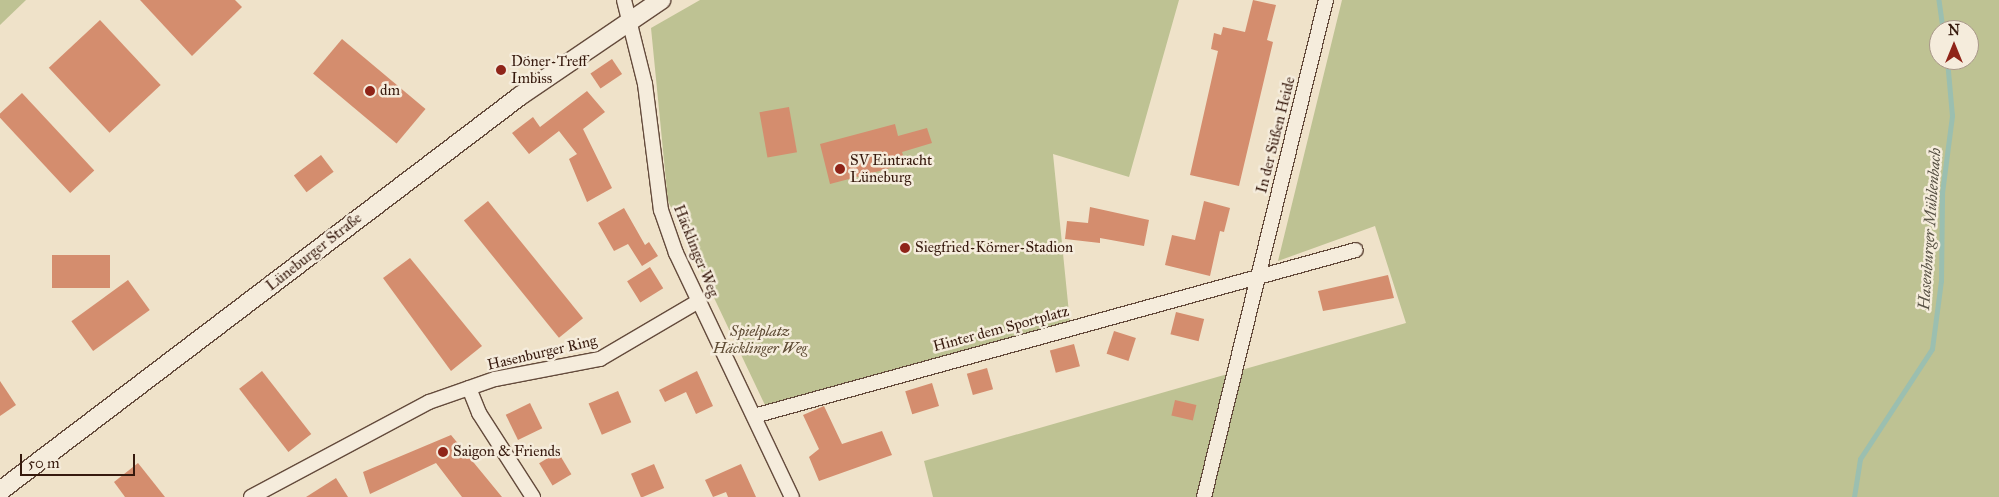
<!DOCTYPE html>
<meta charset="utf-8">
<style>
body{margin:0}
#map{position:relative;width:1999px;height:497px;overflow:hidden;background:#efe2c9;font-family:"IM FELL Great Primer",serif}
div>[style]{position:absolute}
.green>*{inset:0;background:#bec293}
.stream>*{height:4.5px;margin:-2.25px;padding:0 2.25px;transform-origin:2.25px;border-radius:2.25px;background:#9bbfb0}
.building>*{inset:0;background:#d48d6e;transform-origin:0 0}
.roads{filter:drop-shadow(1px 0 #644b3c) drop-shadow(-1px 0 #644b3c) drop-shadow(0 1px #644b3c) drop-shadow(0 -1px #644b3c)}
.minor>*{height:14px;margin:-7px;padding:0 7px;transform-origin:7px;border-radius:7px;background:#f5ecdc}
.tertiary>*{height:18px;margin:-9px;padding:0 9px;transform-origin:9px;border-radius:9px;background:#f5ecdc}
.dots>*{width:14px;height:14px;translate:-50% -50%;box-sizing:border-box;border:2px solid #f5ecdc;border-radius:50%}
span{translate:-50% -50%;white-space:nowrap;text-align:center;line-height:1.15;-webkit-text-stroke:5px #f5ecdc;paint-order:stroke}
.poi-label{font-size:15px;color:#36190d}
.left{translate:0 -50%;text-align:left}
.street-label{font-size:15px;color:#36190d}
.park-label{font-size:15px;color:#5f4c35;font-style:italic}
.water-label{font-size:16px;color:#595346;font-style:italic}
.north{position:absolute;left:1929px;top:20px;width:50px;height:50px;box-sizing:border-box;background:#f5ecdc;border:1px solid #a99889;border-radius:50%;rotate:0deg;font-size:14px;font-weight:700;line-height:20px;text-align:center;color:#36190d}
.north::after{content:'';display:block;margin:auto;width:18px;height:22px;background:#8f2418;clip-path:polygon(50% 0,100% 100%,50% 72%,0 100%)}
.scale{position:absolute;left:20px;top:454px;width:115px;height:22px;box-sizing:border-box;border:2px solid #36190d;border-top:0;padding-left:6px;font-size:15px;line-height:18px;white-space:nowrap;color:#36190d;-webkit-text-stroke:4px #f5ecdc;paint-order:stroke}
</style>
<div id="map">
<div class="green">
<i style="clip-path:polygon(0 0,26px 0,0 25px)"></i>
<i style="clip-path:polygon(700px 0,1179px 0,1129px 177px,1053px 154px,1070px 323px,765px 405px,668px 201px,651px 28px)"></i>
<i style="clip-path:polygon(evenodd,1342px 0,1999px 0,1999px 497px,933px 497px,924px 461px,1406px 323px,1375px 226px,1278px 261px,1342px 0,1939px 30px,1969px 30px,1969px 60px,1939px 60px,1939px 30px)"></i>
</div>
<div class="stream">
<i style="left:1939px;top:0;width:30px;rotate:82deg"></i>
<i style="left:1854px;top:497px;width:38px;rotate:-81deg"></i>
<i style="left:1860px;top:459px;width:131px;rotate:-56.8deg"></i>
<i style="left:1932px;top:349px;width:69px;rotate:-82.5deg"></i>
<i style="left:1941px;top:281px;width:88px;rotate:-89.3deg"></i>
<i style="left:1942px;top:193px;width:78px;rotate:-82.6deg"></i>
<i style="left:1952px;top:116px;width:56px;rotate:-95.1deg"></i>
</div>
<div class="building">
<i style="clip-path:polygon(140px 0,235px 0,242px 7px,192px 56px)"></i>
<i style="clip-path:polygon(1253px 0,1276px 5px,1267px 40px,1273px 42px,1239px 186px,1190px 175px,1218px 51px,1211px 49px,1214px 33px,1221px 35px,1223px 27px,1245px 32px)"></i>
<i style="left:100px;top:20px;width:89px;height:70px;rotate:47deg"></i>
<i style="left:342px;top:39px;width:109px;height:45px;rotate:40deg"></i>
<i style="left:612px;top:59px;width:18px;height:26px;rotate:56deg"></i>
<i style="clip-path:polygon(587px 91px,605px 112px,583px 129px,612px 188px,587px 202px,569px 159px,577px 154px,559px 131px,529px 154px,512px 133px,533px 117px,540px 127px)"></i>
<i style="left:22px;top:93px;width:106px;height:33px;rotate:47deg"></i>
<i style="left:789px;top:107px;width:46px;height:30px;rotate:80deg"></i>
<i style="clip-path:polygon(895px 124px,898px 136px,927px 128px,932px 143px,902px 152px,906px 164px,830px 184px,820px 144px)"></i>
<i style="left:321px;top:155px;width:21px;height:34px;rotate:53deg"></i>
<i style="left:488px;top:201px;width:151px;height:31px;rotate:51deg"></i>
<i style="clip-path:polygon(1204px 201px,1230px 208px,1224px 232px,1220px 231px,1210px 276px,1165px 265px,1172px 235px,1195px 240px)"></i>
<i style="clip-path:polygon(1090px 207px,1149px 220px,1144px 246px,1100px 238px,1100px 243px,1065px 239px,1067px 221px,1088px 223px)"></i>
<i style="clip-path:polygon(624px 208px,645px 245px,649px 242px,658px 256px,642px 266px,628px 244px,614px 251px,598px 223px)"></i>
<i style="left:110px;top:255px;width:33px;height:58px;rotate:90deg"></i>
<i style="clip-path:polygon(410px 258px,482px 346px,451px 371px,383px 278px)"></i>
<i style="left:650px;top:267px;width:25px;height:27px;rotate:58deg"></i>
<i style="clip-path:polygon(1388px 275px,1394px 298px,1323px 311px,1318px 291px)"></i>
<i style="left:128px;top:280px;width:37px;height:70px;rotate:54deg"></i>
<i style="left:1176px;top:312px;width:29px;height:23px;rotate:14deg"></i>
<i style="left:1114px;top:331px;width:23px;height:24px;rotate:18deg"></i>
<i style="left:1074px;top:344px;width:23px;height:25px;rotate:75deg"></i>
<i style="left:987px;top:368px;width:22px;height:21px;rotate:74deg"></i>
<i style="left:262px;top:371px;width:80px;height:29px;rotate:52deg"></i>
<i style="clip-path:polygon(697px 371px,713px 406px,696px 414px,686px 392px,665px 402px,659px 390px)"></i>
<i style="clip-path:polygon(0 381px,16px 405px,0 416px)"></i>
<i style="left:932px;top:383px;width:24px;height:28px;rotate:73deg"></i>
<i style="left:618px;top:391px;width:34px;height:32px;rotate:67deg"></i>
<i style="left:1175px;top:400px;width:22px;height:16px;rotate:13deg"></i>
<i style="left:530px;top:403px;width:28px;height:27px;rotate:64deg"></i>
<i style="clip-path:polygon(824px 406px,842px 444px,882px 431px,892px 455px,819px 481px,809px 457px,819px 449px,803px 415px)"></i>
<i style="clip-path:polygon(451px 435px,502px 497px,462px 497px,436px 463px,370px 494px,363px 472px)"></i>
<i style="left:558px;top:452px;width:26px;height:22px;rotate:59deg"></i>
<i style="clip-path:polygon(138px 463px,165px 497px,125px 497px,114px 482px)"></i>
<i style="left:654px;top:464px;width:26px;height:25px;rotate:67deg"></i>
<i style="clip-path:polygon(741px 464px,756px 497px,728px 497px,726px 492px,713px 497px,705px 480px)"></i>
<i style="clip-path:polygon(336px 478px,348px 497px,306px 497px)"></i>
</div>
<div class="roads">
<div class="minor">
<i style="left:624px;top:0;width:87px;rotate:76deg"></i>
<i style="left:645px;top:84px;width:127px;rotate:82.8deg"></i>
<i style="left:661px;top:210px;width:46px;rotate:70.8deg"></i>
<i style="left:676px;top:253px;width:270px;rotate:64.6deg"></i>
<i style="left:469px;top:388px;width:27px;rotate:68deg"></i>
<i style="left:479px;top:413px;width:100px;rotate:57.3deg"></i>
<i style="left:754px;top:416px;width:624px;rotate:-15.42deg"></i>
<i style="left:251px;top:497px;width:202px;rotate:-28.1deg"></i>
<i style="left:429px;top:402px;width:70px;rotate:-19.2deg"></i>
<i style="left:495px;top:379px;width:107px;rotate:-10.8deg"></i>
<i style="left:600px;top:359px;width:115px;rotate:-30.4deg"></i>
<i style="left:1204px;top:497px;width:512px;rotate:-76.21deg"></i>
</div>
<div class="tertiary">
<i style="left:0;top:491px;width:653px;rotate:-37.22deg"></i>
<i style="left:520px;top:96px;width:171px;rotate:-34.2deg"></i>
</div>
</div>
<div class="dots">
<i style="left:501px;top:70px;background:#8f2418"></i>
<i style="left:370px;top:91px;background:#8f2418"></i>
<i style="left:840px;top:169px;background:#8f2418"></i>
<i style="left:905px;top:248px;background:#8f2418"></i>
<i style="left:443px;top:452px;background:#8f2418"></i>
</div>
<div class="poi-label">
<span class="left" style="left:511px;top:70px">Döner-Treff<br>Imbiss</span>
<span class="left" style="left:380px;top:91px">dm</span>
<span class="left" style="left:850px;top:169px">SV Eintracht<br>Lüneburg</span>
<span class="left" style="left:915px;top:248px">Siegfried-Körner-Stadion</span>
<span class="left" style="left:453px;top:452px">Saigon &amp; Friends</span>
</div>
<div class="street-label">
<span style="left:1276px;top:135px;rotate:-76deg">In der Süßen Heide</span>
<span style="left:696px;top:251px;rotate:68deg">Häcklinger Weg</span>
<span style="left:314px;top:252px;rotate:-38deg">Lüneburger Straße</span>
<span style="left:1001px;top:329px;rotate:-15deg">Hinter dem Sportplatz</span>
<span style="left:542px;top:353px;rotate:-13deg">Hasenburger Ring</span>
</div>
<div class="park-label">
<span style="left:760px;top:340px">Spielplatz<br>Häcklinger Weg</span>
</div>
<div class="water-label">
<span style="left:1930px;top:229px;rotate:-86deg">Hasenburger Mühlenbach</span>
</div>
<div class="north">N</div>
<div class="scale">50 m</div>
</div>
